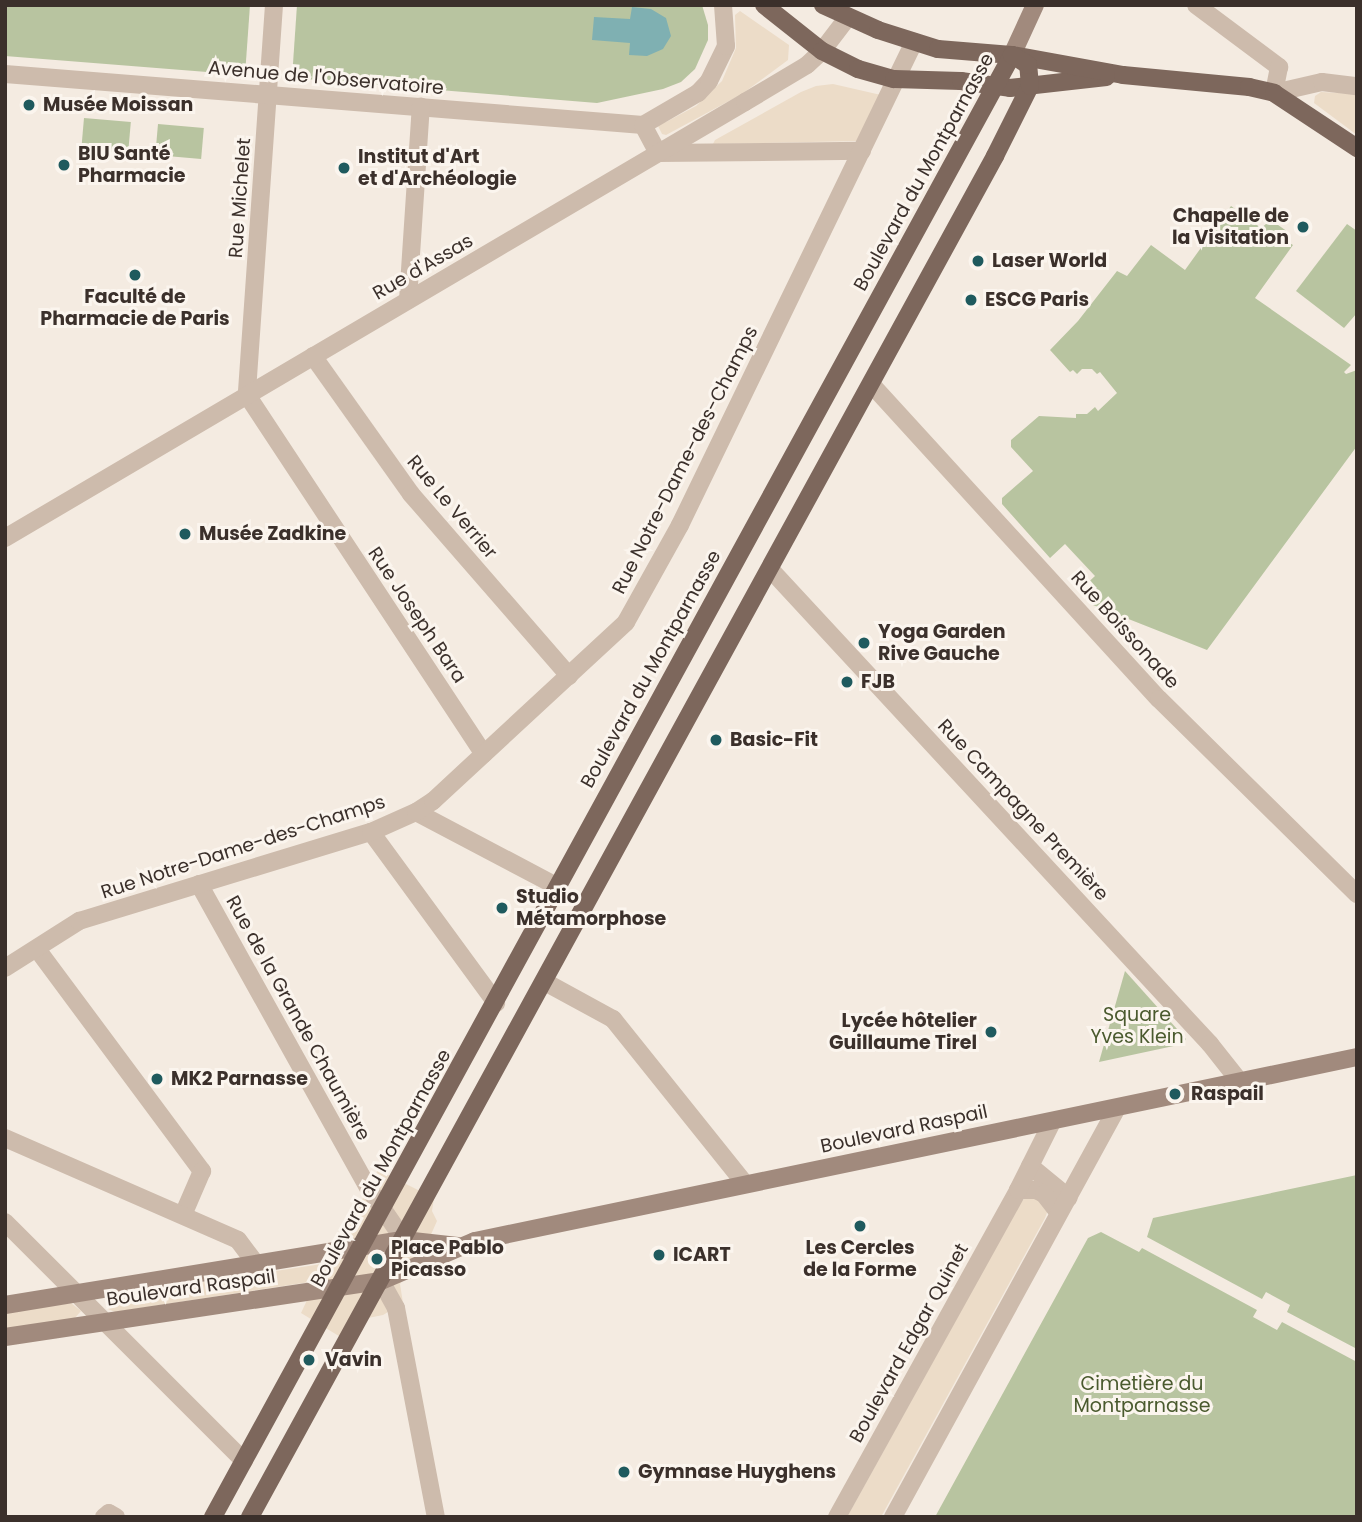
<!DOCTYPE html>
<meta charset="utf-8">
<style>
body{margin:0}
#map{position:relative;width:1362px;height:1522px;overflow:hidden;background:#f4ebe1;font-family:Poppins,sans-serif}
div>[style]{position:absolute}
.green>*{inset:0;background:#b8c4a0;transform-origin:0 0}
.plaza>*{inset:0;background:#ecdcc8}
.water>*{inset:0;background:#7fb0b2}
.minor>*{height:18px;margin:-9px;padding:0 9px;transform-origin:9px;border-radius:9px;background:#cdbbac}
.tertiary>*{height:18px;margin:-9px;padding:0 9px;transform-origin:9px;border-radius:9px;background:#cdbbac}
.secondary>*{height:18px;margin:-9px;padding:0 9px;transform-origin:9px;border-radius:9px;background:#a18a7d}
.primary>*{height:18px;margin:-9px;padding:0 9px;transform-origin:9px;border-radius:9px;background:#7d675c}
.dots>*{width:19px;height:19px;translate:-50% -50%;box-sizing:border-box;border:4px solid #fbf5ee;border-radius:50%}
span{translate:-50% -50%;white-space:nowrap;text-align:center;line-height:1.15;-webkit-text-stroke:6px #fbf5ee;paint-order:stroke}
.street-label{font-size:19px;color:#3b302b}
.poi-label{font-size:19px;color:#3b302b;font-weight:700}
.left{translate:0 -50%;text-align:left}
.right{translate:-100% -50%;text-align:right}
.park-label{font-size:19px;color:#4a5a2e}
.frame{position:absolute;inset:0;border:7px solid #3b302b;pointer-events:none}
</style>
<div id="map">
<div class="green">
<i style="clip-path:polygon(5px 5px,250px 5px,245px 75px,5px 56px)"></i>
<i style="clip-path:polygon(297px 5px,702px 5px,708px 25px,708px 40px,695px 69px,681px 82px,663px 89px,597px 103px,292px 78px)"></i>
<i style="left:84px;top:118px;width:47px;height:31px;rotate:5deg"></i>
<i style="left:158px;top:124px;width:46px;height:31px;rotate:5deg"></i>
<i style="clip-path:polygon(1231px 206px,1261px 228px,1271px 220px,1288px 232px,1283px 239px,1293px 245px,1255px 298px,1351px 365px,1344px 372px,1346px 374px,1357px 370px,1357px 446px,1207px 650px,1093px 605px,1080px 590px,1095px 576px,1065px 544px,1050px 558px,1002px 504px,1002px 498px,1033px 471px,1011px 447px,1011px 440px,1039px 416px,1076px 418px,1076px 414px,1087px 414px,1095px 407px,1098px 411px,1117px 393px,1100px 372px,1097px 374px,1092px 369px,1082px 369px,1077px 374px,1073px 370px,1070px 372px,1050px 350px,1078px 321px,1117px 271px,1127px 276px,1151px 245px,1185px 270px)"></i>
<i style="clip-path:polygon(1347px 224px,1357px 231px,1357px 313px,1344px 328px,1296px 291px)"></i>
<i style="clip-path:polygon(1125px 971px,1186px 1039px,1183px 1044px,1099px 1062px)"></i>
<i style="clip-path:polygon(1357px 1175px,1357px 1349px,1287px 1312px,1290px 1305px,1266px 1292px,1262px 1299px,1147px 1237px,1153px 1218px)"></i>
<i style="clip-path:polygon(1101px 1232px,1139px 1252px,1142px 1248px,1257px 1310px,1253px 1317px,1277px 1330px,1282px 1322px,1357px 1362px,1357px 1517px,935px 1517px,1088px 1238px)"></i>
</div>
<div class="plaza">
<i style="clip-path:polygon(740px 11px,789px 45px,788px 60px,742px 94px,666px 135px,662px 134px,658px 126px,661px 120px,666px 122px,696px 106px,722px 81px,736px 48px,735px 15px)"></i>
<i style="clip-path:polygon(833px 84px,881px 95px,858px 141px,713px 144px,715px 140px,801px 92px,816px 86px)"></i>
<i style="clip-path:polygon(1321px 92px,1357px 94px,1357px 135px,1314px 103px,1315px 96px)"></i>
<i style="clip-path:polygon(378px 1170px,434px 1198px,432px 1211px,437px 1221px,425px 1248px,424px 1272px,403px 1280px,400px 1284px,403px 1303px,383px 1315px,368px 1318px,352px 1344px,301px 1313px,316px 1281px,115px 1312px,106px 1308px,106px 1302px,112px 1296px,328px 1263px)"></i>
<i style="clip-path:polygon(1038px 1197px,1048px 1210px,1045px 1218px,881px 1517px,847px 1517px,1021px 1202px,1025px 1198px)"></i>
<i style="clip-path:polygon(71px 1303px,81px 1311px,74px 1319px,5px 1330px,5px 1313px)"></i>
</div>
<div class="water">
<i style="clip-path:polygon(632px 7px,651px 9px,666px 18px,671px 36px,663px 49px,647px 56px,629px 55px,630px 43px,592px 40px,594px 17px,630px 19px)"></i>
</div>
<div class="minor">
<i style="left:274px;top:5px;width:391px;rotate:94deg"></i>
<i style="left:247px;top:395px;width:430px;rotate:56.6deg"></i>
<i style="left:1196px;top:5px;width:104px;rotate:36.8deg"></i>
<i style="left:1279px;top:67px;width:26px;rotate:101deg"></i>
<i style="left:1274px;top:93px;width:49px;rotate:-12.9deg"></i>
<i style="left:1322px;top:82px;width:35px;rotate:7deg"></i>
<i style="left:822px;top:51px;width:43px;rotate:-52.6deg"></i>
<i style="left:5px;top:74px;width:640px;rotate:4.57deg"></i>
<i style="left:643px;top:125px;width:64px;rotate:-30.2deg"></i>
<i style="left:698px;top:93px;width:16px;rotate:-47deg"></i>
<i style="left:709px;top:81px;width:39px;rotate:-64deg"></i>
<i style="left:726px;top:46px;width:41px;rotate:-94.2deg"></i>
<i style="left:643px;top:125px;width:32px;rotate:62deg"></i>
<i style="left:658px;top:153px;width:204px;rotate:-0.6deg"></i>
<i style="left:408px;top:300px;width:194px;rotate:-86.2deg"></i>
<i style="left:313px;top:356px;width:169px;rotate:54.6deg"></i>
<i style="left:411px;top:494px;width:241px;rotate:49deg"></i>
<i style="left:872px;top:385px;width:425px;rotate:47.6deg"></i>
<i style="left:1159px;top:699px;width:278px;rotate:44.6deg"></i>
<i style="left:771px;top:570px;width:646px;rotate:47.2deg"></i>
<i style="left:1210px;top:1044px;width:48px;rotate:51.7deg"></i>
<i style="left:416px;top:812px;width:161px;rotate:27.8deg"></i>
<i style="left:371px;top:832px;width:212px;rotate:53.8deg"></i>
<i style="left:199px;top:884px;width:349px;rotate:60.9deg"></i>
<i style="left:369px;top:1189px;width:62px;rotate:55.5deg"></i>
<i style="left:37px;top:949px;width:277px;rotate:53.4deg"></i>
<i style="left:202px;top:1171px;width:48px;rotate:113.4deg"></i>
<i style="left:5px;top:968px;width:88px;rotate:-32.4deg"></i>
<i style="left:79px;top:921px;width:305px;rotate:-17deg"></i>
<i style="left:371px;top:832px;width:49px;rotate:-24deg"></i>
<i style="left:416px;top:812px;width:20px;rotate:-33deg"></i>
<i style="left:433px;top:801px;width:263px;rotate:-42.8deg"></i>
<i style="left:626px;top:622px;width:111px;rotate:-60.9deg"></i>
<i style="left:680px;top:525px;width:537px;rotate:-64.15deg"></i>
<i style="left:545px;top:982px;width:77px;rotate:28.6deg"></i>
<i style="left:613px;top:1019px;width:211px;rotate:51.3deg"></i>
<i style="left:5px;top:1138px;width:254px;rotate:23.6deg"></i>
<i style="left:238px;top:1240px;width:31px;rotate:53deg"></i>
<i style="left:1030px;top:1166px;width:50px;rotate:39.4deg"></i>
<i style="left:1018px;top:1190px;width:18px"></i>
<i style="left:1036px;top:1190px;width:9px;rotate:27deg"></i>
<i style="left:1044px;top:1194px;width:24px;rotate:52deg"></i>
<i style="left:5px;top:1222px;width:338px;rotate:45deg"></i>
<i style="left:381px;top:1281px;width:31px;rotate:61deg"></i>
<i style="left:396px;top:1308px;width:213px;rotate:79.2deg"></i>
<i style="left:104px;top:1517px;width:6px;rotate:-39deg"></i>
<i style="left:109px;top:1513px;width:8px;rotate:30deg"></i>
</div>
<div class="tertiary">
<i style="left:5px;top:538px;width:859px;rotate:-30.51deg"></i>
<i style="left:745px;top:102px;width:72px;rotate:-30.8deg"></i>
<i style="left:807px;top:65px;width:21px;rotate:-43deg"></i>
<i style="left:837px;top:1517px;width:374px;rotate:-61deg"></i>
<i style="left:1018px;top:1190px;width:76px;rotate:-63.4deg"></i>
<i style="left:893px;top:1517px;width:466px;rotate:-61.3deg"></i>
</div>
<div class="secondary">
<i style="left:1012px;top:55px;width:55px;rotate:-65.3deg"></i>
<i style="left:5px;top:1305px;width:404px;rotate:-9.3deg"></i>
<i style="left:404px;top:1240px;width:54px;rotate:6.3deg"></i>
<i style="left:5px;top:1337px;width:380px;rotate:-8.5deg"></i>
<i style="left:381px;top:1281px;width:102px;rotate:-23.1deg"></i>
<i style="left:475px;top:1241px;width:901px;rotate:-11.78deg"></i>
</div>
<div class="primary">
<i style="left:764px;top:5px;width:74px;rotate:38.4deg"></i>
<i style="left:822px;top:51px;width:40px;rotate:26.6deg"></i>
<i style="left:858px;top:69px;width:37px;rotate:16deg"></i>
<i style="left:894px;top:79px;width:67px;rotate:1.7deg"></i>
<i style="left:961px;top:81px;width:49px;rotate:8.1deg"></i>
<i style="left:1010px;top:88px;width:97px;rotate:-6.5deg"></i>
<i style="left:823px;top:5px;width:60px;rotate:24.4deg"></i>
<i style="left:878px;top:30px;width:63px;rotate:17.6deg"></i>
<i style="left:938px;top:49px;width:74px;rotate:4.6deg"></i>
<i style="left:1012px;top:55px;width:113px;rotate:10.2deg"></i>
<i style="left:1123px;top:75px;width:127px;rotate:5.4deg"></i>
<i style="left:1249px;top:87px;width:26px;rotate:13deg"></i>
<i style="left:1274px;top:93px;width:100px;rotate:33.5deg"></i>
<i style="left:213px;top:1517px;width:1666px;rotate:-61.34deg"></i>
<i style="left:250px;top:1517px;width:1552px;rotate:-61.3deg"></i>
<i style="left:995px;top:156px;width:78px;rotate:-63.4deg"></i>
<i style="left:1030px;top:86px;width:21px;rotate:-95deg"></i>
<i style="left:1028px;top:65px;width:19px;rotate:-148deg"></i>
</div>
<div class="dots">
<i style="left:29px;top:105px;background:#1f5a5e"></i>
<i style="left:64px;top:165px;background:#1f5a5e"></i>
<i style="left:344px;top:168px;background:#1f5a5e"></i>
<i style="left:1303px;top:227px;background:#1f5a5e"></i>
<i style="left:978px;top:261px;background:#1f5a5e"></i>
<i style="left:135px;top:275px;background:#1f5a5e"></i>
<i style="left:971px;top:300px;background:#1f5a5e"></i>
<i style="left:185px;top:534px;background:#1f5a5e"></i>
<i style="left:864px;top:643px;background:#1f5a5e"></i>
<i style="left:847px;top:682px;background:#1f5a5e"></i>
<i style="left:716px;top:740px;background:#1f5a5e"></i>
<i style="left:502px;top:908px;background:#1f5a5e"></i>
<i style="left:991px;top:1032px;background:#1f5a5e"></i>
<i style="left:157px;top:1079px;background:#1f5a5e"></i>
<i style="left:1175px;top:1094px;background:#1f5a5e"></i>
<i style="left:860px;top:1226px;background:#1f5a5e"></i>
<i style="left:659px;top:1255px;background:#1f5a5e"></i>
<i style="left:377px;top:1259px;background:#1f5a5e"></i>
<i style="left:309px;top:1360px;background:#1f5a5e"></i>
<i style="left:624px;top:1472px;background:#1f5a5e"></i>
</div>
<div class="street-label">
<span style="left:326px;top:78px;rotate:5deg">Avenue de l'Observatoire</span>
<span style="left:924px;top:172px;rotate:-61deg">Boulevard du Montparnasse</span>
<span style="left:240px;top:198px;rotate:-86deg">Rue Michelet</span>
<span style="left:423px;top:267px;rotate:-30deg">Rue d'Assas</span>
<span style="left:685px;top:460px;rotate:-63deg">Rue Notre-Dame-des-Champs</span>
<span style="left:452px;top:507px;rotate:50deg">Rue Le Verrier</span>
<span style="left:417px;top:615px;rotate:56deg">Rue Joseph Bara</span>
<span style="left:1125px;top:630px;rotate:48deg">Rue Boissonade</span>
<span style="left:651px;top:669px;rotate:-61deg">Boulevard du Montparnasse</span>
<span style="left:1023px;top:810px;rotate:47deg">Rue Campagne Première</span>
<span style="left:243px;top:847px;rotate:-18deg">Rue Notre-Dame-des-Champs</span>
<span style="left:298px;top:1018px;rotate:61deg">Rue de la Grande Chaumière</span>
<span style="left:904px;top:1129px;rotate:-12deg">Boulevard Raspail</span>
<span style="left:381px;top:1168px;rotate:-61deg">Boulevard du Montparnasse</span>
<span style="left:191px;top:1288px;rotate:-8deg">Boulevard Raspail</span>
<span style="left:909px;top:1343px;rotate:-61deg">Boulevard Edgar Quinet</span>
</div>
<div class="poi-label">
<span class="left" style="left:43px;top:105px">Musée Moissan</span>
<span class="left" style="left:78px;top:165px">BIU Santé<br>Pharmacie</span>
<span class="left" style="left:358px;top:168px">Institut d'Art<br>et d'Archéologie</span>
<span class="right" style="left:1289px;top:227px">Chapelle de<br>la Visitation</span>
<span class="left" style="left:992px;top:261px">Laser World</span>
<span style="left:135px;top:308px">Faculté de<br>Pharmacie de Paris</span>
<span class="left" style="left:985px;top:300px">ESCG Paris</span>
<span class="left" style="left:199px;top:534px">Musée Zadkine</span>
<span class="left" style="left:878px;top:643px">Yoga Garden<br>Rive Gauche</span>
<span class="left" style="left:861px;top:682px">FJB</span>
<span class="left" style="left:730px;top:740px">Basic-Fit</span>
<span class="left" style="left:516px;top:908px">Studio<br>Métamorphose</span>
<span class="right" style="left:977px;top:1032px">Lycée hôtelier<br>Guillaume Tirel</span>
<span class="left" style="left:171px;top:1079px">MK2 Parnasse</span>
<span class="left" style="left:1191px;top:1094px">Raspail</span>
<span class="left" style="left:391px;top:1259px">Place Pablo<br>Picasso</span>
<span style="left:860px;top:1259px">Les Cercles<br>de la Forme</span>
<span class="left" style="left:673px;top:1255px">ICART</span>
<span class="left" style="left:325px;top:1360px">Vavin</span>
<span class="left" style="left:638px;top:1472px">Gymnase Huyghens</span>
</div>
<div class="park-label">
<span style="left:1137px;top:1026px">Square<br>Yves Klein</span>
<span style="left:1142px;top:1395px">Cimetière du<br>Montparnasse</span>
</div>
<div class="frame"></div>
</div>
